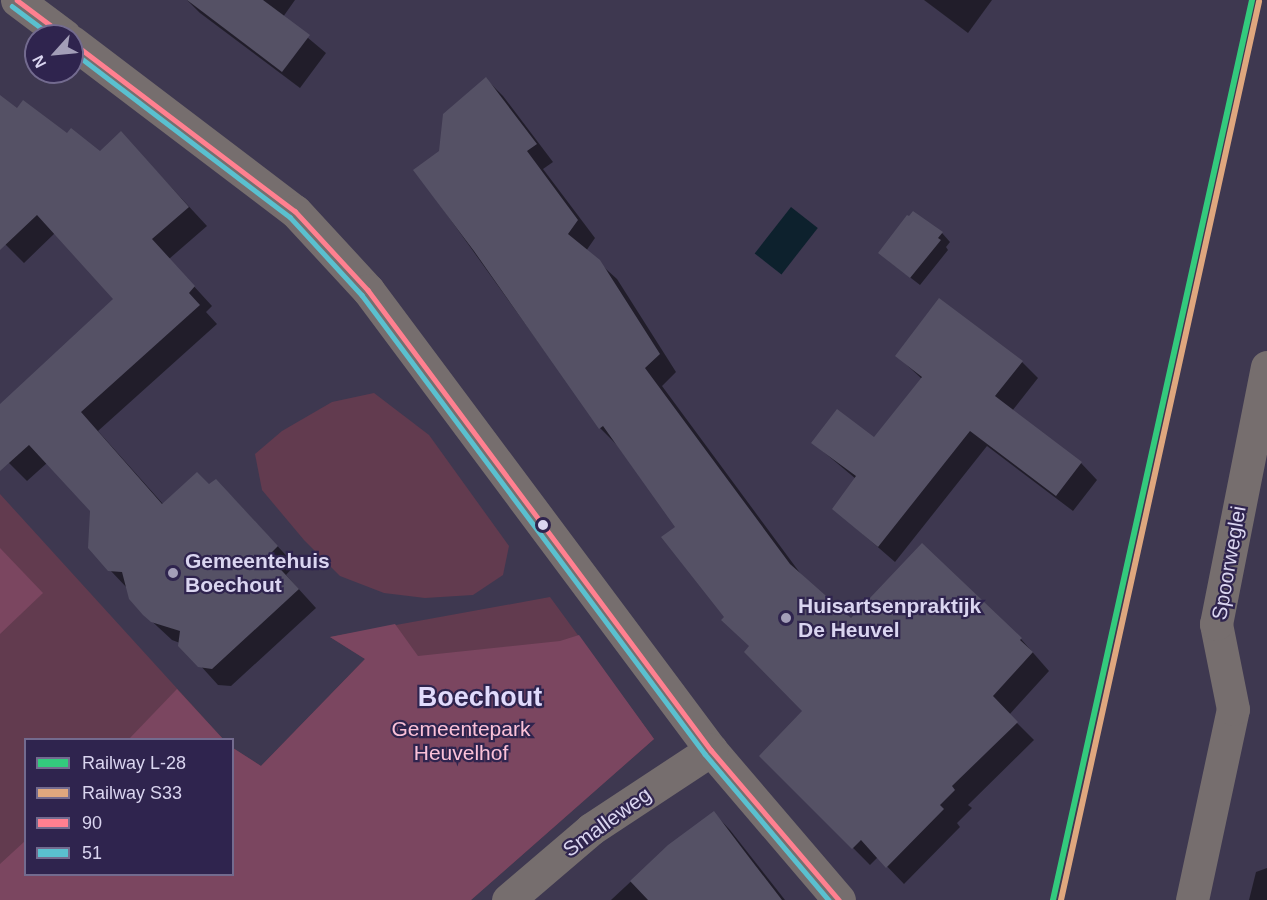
<!DOCTYPE html>
<style>
body{margin:0}
#map{position:relative;width:1267px;height:900px;overflow:hidden;background:#3e3850;font-family:Arial,sans-serif}
div>[style]{position:absolute}
.green>*{inset:0;background:#623b4f}
.forest>*{inset:0;background:#7b4660}
.water>*{inset:0;background:#0d212d;transform-origin:0 0}
.shadow>*{inset:0;background:#0007}
.building>*{inset:0;background:#555165}
.minor>*{height:33px;margin:-16.5px;padding:0 16.5px;transform-origin:16.5px;border-radius:16.5px;background:#766e6e}
.bus-1>*{height:4.5px;margin:-2.25px;padding:0 2.25px;transform-origin:2.25px;border-radius:2.25px;background:#ff8090}
.bus-2>*{height:4.5px;margin:-2.25px;padding:0 2.25px;transform-origin:2.25px;border-radius:2.25px;background:#5ac0cf}
.rail-1>*{height:6px;margin:-3px;padding:0 3px;transform-origin:3px;border-radius:3px;background:#33ca7d}
.rail-2>*{height:6px;margin:-3px;padding:0 3px;transform-origin:3px;border-radius:3px;background:#dfa77e}
.dots>*{width:16px;height:16px;translate:-50% -50%;box-sizing:border-box;border:3px solid #2f244e;border-radius:50%}
span{translate:-50% -50%;white-space:nowrap;text-align:center;line-height:1.15;-webkit-text-stroke:4.5px #2f244e;paint-order:stroke}
.poi-label{font-size:21px;color:#dad5f0;font-weight:700}
.left{translate:0 -50%;text-align:left}
.street-label{font-size:21px;color:#dad5f0}
.park-label{font-size:21px;color:#fbc1d8}
.district-label{font-size:27px;color:#e1dbfc;font-weight:700}
.legend{position:absolute;left:24px;top:738px;width:210px;height:138px;box-sizing:border-box;background:#2f244e;border:2px solid #736b8f;margin:0;padding:8px 10px;list-style:none;font-size:18px;color:#dad5f0}
.legend li{display:flex;align-items:center;gap:12px;height:30px}
.legend b{width:30px;border:2px solid #736b8f}
.north{position:absolute;left:24px;top:24px;width:60px;height:60px;box-sizing:border-box;background:#2f244e;border:2px solid #736b8f;border-radius:50%;rotate:243deg;font-size:16px;font-weight:700;line-height:24px;text-align:center;color:#dad5f0}
.north::after{content:'';display:block;margin:auto;width:21px;height:27px;background:#a39eb8;clip-path:polygon(50% 0,100% 100%,50% 72%,0 100%)}
</style>
<div id="map">
<div class="green">
<i style="clip-path:polygon(374px 393px,429px 435px,509px 546px,503px 575px,473px 595px,425px 598px,384px 593px,340px 576px,304px 540px,262px 490px,255px 454px,282px 431px,332px 402px)"></i>
<i style="clip-path:polygon(0 494px,223px 739px,26px 740px,26px 874px,232px 874px,233px 748px,261px 766px,365px 659px,330px 637px,550px 597px,654px 739px,471px 900px,0 900px)"></i>
</div>
<div class="forest">
<i style="clip-path:polygon(0 548px,43px 593px,0 634px)"></i>
<i style="clip-path:polygon(395px 624px,418px 656px,560px 641px,579px 635px,654px 739px,471px 900px,0 900px,0 864px,25px 841px,26px 874px,232px 874px,233px 748px,261px 766px,365px 659px,330px 637px)"></i>
<i style="clip-path:polygon(177px 689px,223px 739px,129px 739px)"></i>
</div>
<div class="water">
<i style="left:791px;top:207px;width:34px;height:59px;rotate:38deg"></i>
</div>
<div class="shadow">
<i style="clip-path:polygon(187px 0,295px 0,283px 17px,326px 53px,300px 88px,200px 13px)"></i>
<i style="clip-path:polygon(924px 0,992px 0,968px 33px)"></i>
<i style="clip-path:polygon(486px 79px,503px 96px,553px 162px,543px 169px,595px 238px,586px 251px,617px 279px,676px 372px,662px 386px,803px 577px,852px 620px,922px 545px,1021px 639px,1049px 671px,1009px 715px,1034px 740px,968px 805px,972px 808px,957px 823px,960px 827px,904px 884px,878px 857px,870px 865px,762px 756px,804px 711px,726px 617px,677px 528px,617px 445px,600px 428px,415px 170px,440px 152px)"></i>
<i style="clip-path:polygon(0 97px,17px 110px,100px 153px,121px 133px,207px 226px,169px 259px,212px 306px,206px 312px,217px 324px,98px 431px,163px 504px,209px 486px,234px 499px,295px 565px,286px 575px,316px 608px,231px 686px,218px 685px,180px 643px,172px 640px,144px 614px,128px 589px,110px 570px,92px 510px,47px 463px,27px 481px,0 454px,0 406px,115px 299px,55px 233px,24px 263px,0 239px)"></i>
<i style="clip-path:polygon(910px 218px,942px 233px,950px 242px,946px 247px,948px 250px,920px 285px,889px 261px)"></i>
<i style="clip-path:polygon(897px 356px,1022px 362px,1038px 378px,1012px 411px,1081px 463px,1097px 480px,1073px 511px,987px 446px,895px 562px,834px 509px,856px 479px,813px 443px,874px 439px,922px 379px)"></i>
<i style="clip-path:polygon(714px 813px,730px 830px,785px 900px,611px 900px,669px 846px)"></i>
<i style="clip-path:polygon(1267px 868px,1267px 900px,1249px 900px,1256px 872px)"></i>
</div>
<div class="building">
<i style="clip-path:polygon(187px 0,263px 0,310px 35px,282px 72px)"></i>
<i style="clip-path:polygon(486px 77px,537px 144px,527px 151px,578px 220px,568px 234px,600px 260px,660px 354px,645px 368px,790px 564px,851px 618px,922px 543px,1022px 638px,1020px 640px,1033px 652px,993px 696px,1018px 722px,952px 786px,955px 790px,940px 805px,944px 809px,886px 868px,861px 840px,852px 849px,759px 756px,802px 711px,744px 652px,749px 646px,721px 620px,724px 617px,661px 537px,675px 527px,603px 426px,599px 429px,474px 251px,413px 170px,439px 151px,443px 114px)"></i>
<i style="clip-path:polygon(0 95px,17px 108px,23px 100px,67px 133px,71px 128px,100px 151px,121px 131px,189px 207px,152px 239px,195px 286px,189px 293px,200px 305px,81px 412px,162px 504px,197px 472px,209px 484px,216px 479px,278px 546px,268px 556px,299px 589px,212px 669px,198px 667px,178px 646px,180px 631px,151px 622px,143px 615px,129px 599px,122px 572px,108px 571px,88px 548px,90px 511px,29px 445px,0 471px,0 404px,113px 299px,37px 215px,0 250px)"></i>
<i style="clip-path:polygon(913px 211px,943px 232px,938px 238px,941px 240px,910px 278px,878px 253px,907px 215px,909px 216px)"></i>
<i style="clip-path:polygon(939px 298px,1023px 361px,995px 396px,1082px 462px,1056px 496px,970px 431px,878px 547px,832px 509px,856px 476px,811px 443px,837px 409px,874px 437px,922px 377px,895px 356px)"></i>
<i style="clip-path:polygon(714px 811px,745px 852px,782px 900px,648px 900px,630px 881px,668px 845px)"></i>
</div>
<div class="minor">
<i style="left:17px;top:0;width:60px;rotate:36.9deg"></i>
<i style="left:72px;top:42px;width:280px;rotate:37.2deg"></i>
<i style="left:295px;top:211px;width:108px;rotate:47.3deg"></i>
<i style="left:368px;top:290px;width:574px;rotate:53.29deg"></i>
<i style="left:711px;top:750px;width:197px;rotate:49.5deg"></i>
<i style="left:508px;top:900px;width:109px;rotate:-40.5deg"></i>
<i style="left:591px;top:829px;width:144px;rotate:-33.4deg"></i>
<i style="left:1192px;top:900px;width:195px;rotate:-77.9deg"></i>
<i style="left:1233px;top:709px;width:87px;rotate:-101.3deg"></i>
<i style="left:1216px;top:624px;width:262px;rotate:-78.8deg"></i>
</div>
<div class="bus-1">
<i style="left:17px;top:0;width:60px;rotate:36.9deg"></i>
<i style="left:72px;top:42px;width:280px;rotate:37.2deg"></i>
<i style="left:295px;top:211px;width:108px;rotate:47.3deg"></i>
<i style="left:368px;top:290px;width:574px;rotate:53.29deg"></i>
<i style="left:711px;top:750px;width:197px;rotate:49.5deg"></i>
</div>
<div class="bus-2">
<i style="left:12px;top:6px;width:50px;rotate:36.9deg"></i>
<i style="left:72px;top:51px;width:274px;rotate:37.3deg"></i>
<i style="left:290px;top:217px;width:106px;rotate:47.3deg"></i>
<i style="left:362px;top:295px;width:573px;rotate:53.23deg"></i>
<i style="left:705px;top:754px;width:192px;rotate:49.7deg"></i>
</div>
<div class="rail-1">
<i style="left:1053px;top:900px;width:922px;rotate:-77.53deg"></i>
</div>
<div class="rail-2">
<i style="left:1061px;top:900px;width:920px;rotate:-77.57deg"></i>
</div>
<div class="dots">
<i style="left:543px;top:525px;background:#dad5f0"></i>
<i style="left:173px;top:573px;background:#a39eb8"></i>
<i style="left:786px;top:618px;background:#a39eb8"></i>
</div>
<div class="poi-label">
<span class="left" style="left:185px;top:573px">Gemeentehuis<br>Boechout</span>
<span class="left" style="left:798px;top:618px">Huisartsenpraktijk<br>De Heuvel</span>
</div>
<div class="street-label">
<span style="left:1229px;top:563px;rotate:-80deg">Spoorweglei</span>
<span style="left:607px;top:822px;rotate:-36deg">Smalleweg</span>
</div>
<div class="park-label">
<span style="left:461px;top:741px">Gemeentepark<br>Heuvelhof</span>
</div>
<div class="district-label">
<span style="left:480px;top:698px">Boechout</span>
</div>
<ul class="legend">
<li><b style="height:8px;background:#33ca7d"></b>Railway L-28</li>
<li><b style="height:8px;background:#dfa77e"></b>Railway S33</li>
<li><b style="height:8px;background:#ff8090"></b>90</li>
<li><b style="height:8px;background:#5ac0cf"></b>51</li>
</ul>
<div class="north">N</div>
</div>
